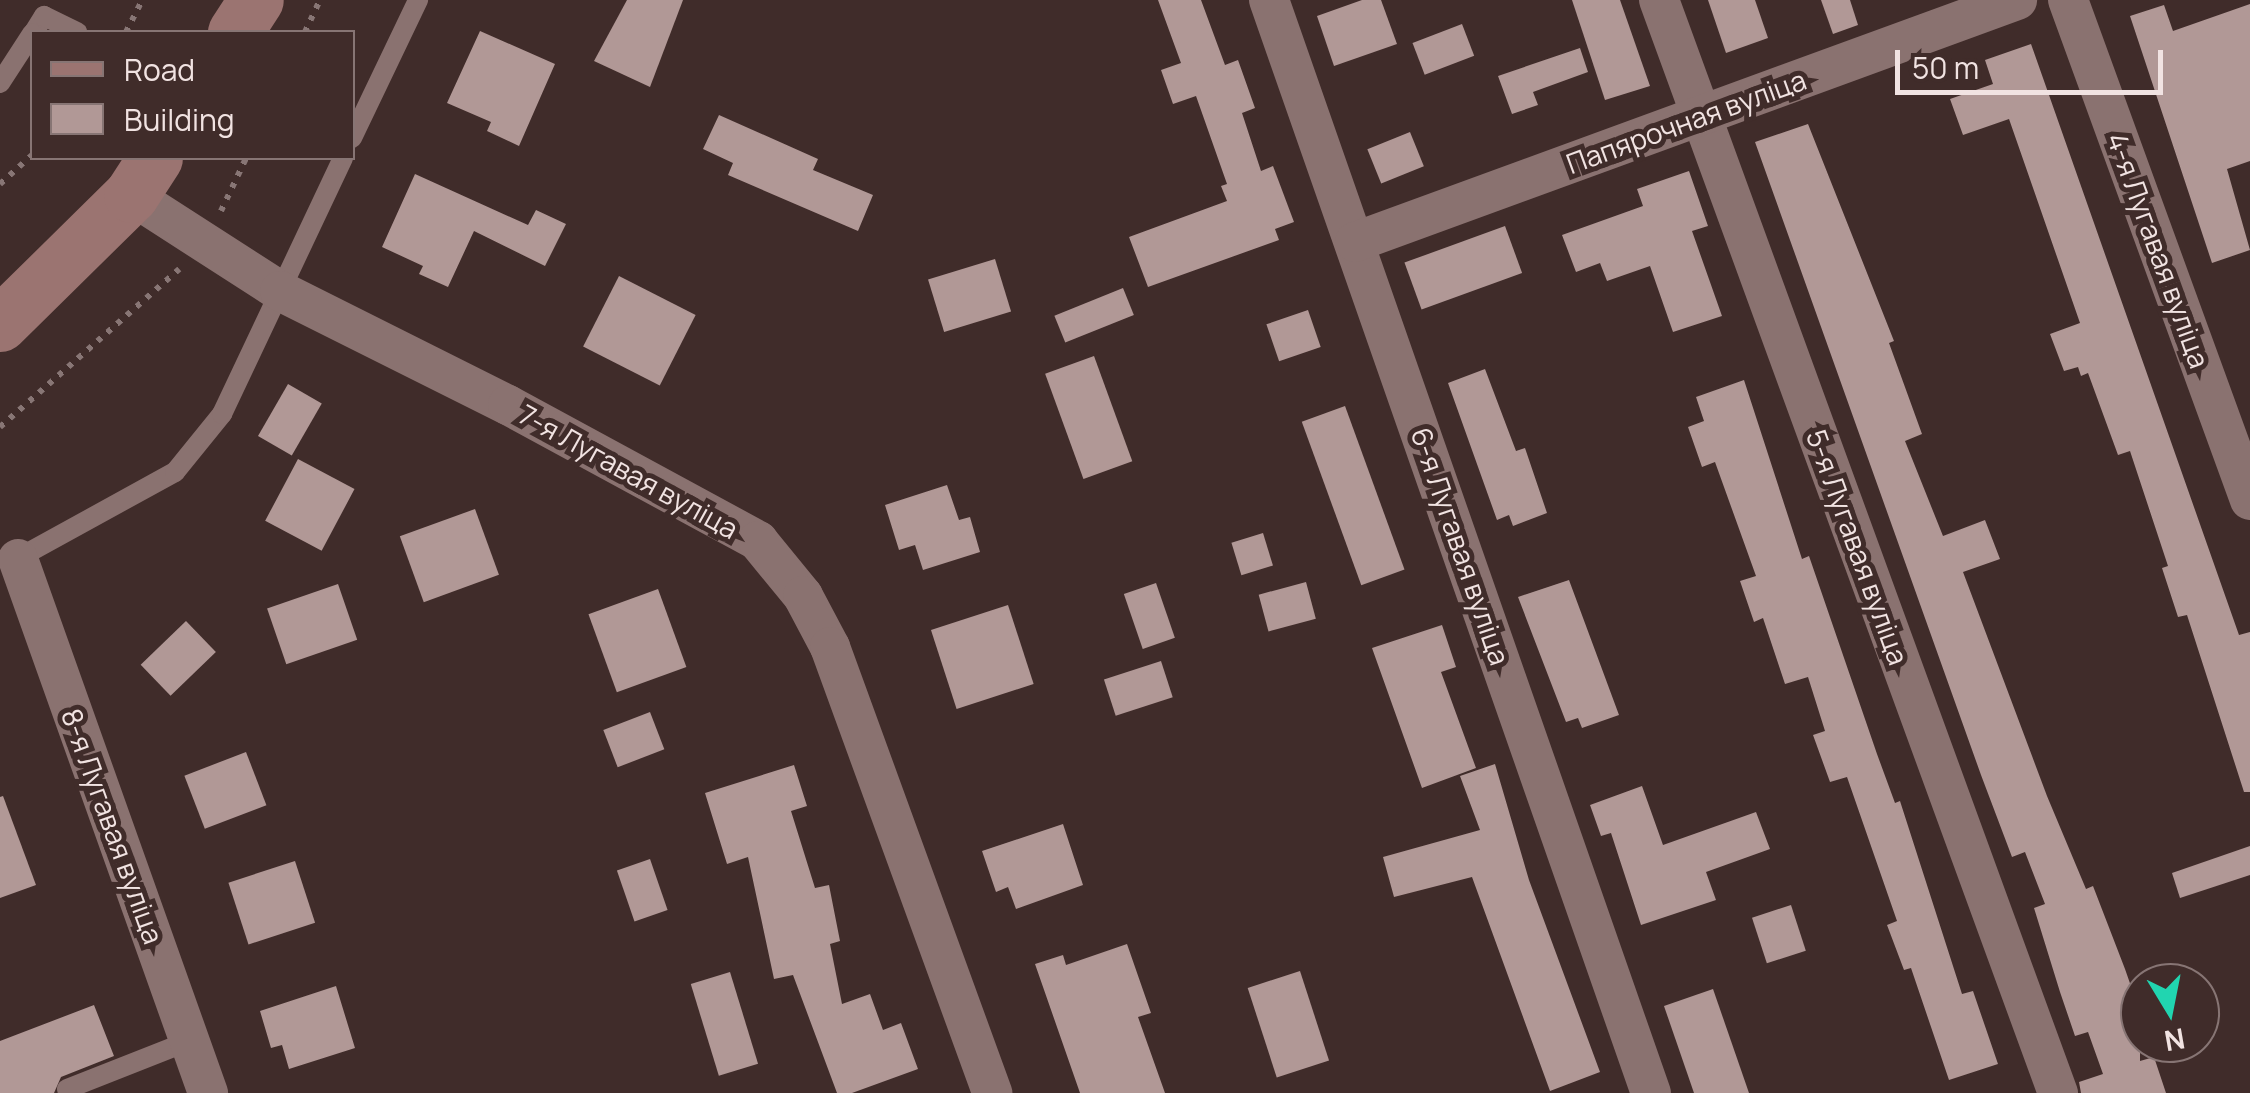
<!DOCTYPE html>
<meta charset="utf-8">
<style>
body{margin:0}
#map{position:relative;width:2250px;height:1093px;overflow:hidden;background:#402c2a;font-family:Manrope,sans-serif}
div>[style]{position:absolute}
.building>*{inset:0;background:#b19896;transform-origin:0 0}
.path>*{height:6px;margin-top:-3px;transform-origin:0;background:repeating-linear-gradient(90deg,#887675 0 5px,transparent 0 13px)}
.lane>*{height:20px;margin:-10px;padding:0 10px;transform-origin:10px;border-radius:10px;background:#8a7270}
.street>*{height:40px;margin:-20px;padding:0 20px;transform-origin:20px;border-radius:20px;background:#8a7270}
.secondary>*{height:55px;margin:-27.5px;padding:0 27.5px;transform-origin:27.5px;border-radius:27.5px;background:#9b7471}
span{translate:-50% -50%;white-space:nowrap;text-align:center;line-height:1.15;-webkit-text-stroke:10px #402c2a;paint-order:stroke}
.street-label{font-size:28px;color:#f1e3e2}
.legend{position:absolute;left:30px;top:30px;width:325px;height:130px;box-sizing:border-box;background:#402c2a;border:2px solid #877574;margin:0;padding:12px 18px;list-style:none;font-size:30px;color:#f1e3e2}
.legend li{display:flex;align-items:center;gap:20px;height:50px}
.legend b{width:50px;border:2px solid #877574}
.north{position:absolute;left:2120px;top:963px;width:100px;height:100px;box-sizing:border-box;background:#402c2a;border:2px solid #877574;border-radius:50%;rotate:170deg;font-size:28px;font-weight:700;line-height:40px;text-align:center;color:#f1e3e2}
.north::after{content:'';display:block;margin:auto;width:35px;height:45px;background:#21d5b0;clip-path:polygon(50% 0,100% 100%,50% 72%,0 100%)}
.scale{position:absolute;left:1895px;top:50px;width:268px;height:45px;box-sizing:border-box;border:5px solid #f1e3e2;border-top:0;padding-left:12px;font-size:30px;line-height:35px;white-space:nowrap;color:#f1e3e2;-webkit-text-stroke:8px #402c2a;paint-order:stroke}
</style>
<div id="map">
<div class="building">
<i style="clip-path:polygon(627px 0,683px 0,650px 87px,594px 61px)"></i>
<i style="clip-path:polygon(1158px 0,1201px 0,1225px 65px,1238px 60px,1255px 108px,1242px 113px,1261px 171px,1273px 166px,1294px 222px,1275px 229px,1279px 240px,1148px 287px,1129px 237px,1227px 201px,1221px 186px,1227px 184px,1196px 96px,1173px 104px,1161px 70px,1181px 63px)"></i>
<i style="clip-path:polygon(1362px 0,1381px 0,1397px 44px,1334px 66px,1317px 16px)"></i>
<i style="clip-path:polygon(1572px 0,1620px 0,1650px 86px,1605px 100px)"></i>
<i style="clip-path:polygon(1708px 0,1755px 0,1768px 38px,1726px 53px)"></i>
<i style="clip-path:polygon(1821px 0,1850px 0,1858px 25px,1833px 34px)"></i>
<i style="clip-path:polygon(2250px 4px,2250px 161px,2227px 169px,2250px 250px,2212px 263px,2130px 16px,2164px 5px,2173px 31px)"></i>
<i style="left:1462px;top:24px;width:34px;height:53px;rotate:69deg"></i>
<i style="clip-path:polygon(480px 31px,555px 64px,519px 146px,487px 131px,491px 122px,447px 103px)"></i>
<i style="clip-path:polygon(2031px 44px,2239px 635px,2250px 632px,2250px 792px,2244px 792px,2187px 615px,2178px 617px,2162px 568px,2168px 566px,2130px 451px,2118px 455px,2088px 373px,2081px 376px,2078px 367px,2064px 371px,2050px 334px,2080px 323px,2009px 119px,1963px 135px,1950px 99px,1993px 84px,1985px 60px)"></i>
<i style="clip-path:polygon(1580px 48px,1588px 72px,1533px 92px,1538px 105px,1512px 114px,1498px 76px)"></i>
<i style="clip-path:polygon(719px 115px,818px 159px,813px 170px,873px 195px,858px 231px,728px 175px,733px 163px,703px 149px)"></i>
<i style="clip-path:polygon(1808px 124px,1894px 341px,1889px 343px,1922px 434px,1905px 441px,1943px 536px,1985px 520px,2000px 559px,1963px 572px,2047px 796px,2086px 889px,2093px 886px,2125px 969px,2140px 1012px,2140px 1061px,2154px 1057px,2166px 1093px,2081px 1093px,2079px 1082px,2103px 1074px,2088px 1032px,2075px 1036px,2060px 992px,2034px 908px,2045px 904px,2025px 852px,2012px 857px,1981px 775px,1755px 142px)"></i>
<i style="left:1410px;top:132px;width:37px;height:46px;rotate:68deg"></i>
<i style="clip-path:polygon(1689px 171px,1708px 226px,1692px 231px,1722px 316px,1673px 332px,1650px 266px,1607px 281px,1600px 263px,1576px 272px,1562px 235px,1643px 206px,1637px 189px)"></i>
<i style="clip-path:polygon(415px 174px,528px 225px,536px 210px,566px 224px,545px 266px,474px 231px,448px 287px,419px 274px,423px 266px,382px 247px)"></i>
<i style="left:1505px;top:226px;width:50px;height:107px;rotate:70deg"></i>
<i style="left:995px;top:259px;width:55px;height:70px;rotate:73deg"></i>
<i style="left:619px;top:276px;width:86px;height:79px;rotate:27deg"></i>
<i style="left:1123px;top:288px;width:29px;height:74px;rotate:68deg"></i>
<i style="left:1308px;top:310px;width:39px;height:44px;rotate:71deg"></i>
<i style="left:1094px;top:356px;width:112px;height:52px;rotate:70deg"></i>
<i style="clip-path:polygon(1485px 369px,1516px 451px,1525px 448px,1547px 513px,1513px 526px,1509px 515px,1497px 520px,1448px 383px)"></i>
<i style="clip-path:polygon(1744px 380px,1802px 559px,1809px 556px,1877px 754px,1895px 803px,1900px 801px,1962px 994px,1973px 991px,1998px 1064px,1949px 1080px,1911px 968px,1904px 970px,1887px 925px,1897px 921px,1847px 777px,1830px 782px,1813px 735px,1825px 731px,1808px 677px,1785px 684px,1763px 618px,1754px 622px,1740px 581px,1756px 576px,1715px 462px,1702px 467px,1688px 427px,1704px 421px,1696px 397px)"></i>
<i style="left:288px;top:384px;width:39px;height:60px;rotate:30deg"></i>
<i style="left:1345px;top:406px;width:174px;height:46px;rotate:70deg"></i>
<i style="left:298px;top:459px;width:64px;height:70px;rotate:28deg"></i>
<i style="clip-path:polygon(947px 485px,959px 520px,970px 517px,980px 552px,923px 570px,915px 545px,899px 550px,885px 505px)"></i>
<i style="left:475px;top:509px;width:70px;height:80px;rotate:70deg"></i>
<i style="left:1263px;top:533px;width:34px;height:33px;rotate:73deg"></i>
<i style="clip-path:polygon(1569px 580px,1619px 715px,1582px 728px,1578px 718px,1566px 722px,1518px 597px)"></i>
<i style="left:1306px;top:582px;width:38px;height:49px;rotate:75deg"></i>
<i style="left:1156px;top:583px;width:58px;height:34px;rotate:71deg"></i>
<i style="left:338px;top:584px;width:59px;height:75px;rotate:71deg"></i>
<i style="left:658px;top:589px;width:83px;height:74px;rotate:70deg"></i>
<i style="left:1008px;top:605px;width:83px;height:81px;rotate:72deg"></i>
<i style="left:186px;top:621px;width:43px;height:63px;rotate:46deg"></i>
<i style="clip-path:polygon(1442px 625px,1456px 667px,1441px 672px,1476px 768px,1422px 788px,1372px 648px)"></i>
<i style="left:1161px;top:661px;width:38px;height:60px;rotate:72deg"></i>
<i style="left:650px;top:712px;width:40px;height:50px;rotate:69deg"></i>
<i style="left:246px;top:752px;width:57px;height:66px;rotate:69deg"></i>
<i style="clip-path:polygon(1495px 764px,1529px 880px,1600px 1072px,1550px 1091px,1472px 877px,1394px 897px,1383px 857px,1480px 830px,1460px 776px)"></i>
<i style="clip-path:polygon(794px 765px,807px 806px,791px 811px,815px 888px,829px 885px,840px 941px,830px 944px,842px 1004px,870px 994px,883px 1030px,901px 1023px,918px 1069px,852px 1093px,837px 1093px,793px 975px,774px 979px,748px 857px,727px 864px,705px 793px)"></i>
<i style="clip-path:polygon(1642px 786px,1663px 845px,1756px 812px,1770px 849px,1706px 872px,1716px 900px,1641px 925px,1611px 833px,1601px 836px,1590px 805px)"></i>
<i style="clip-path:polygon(3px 796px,36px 885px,0 898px,0 797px)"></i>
<i style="clip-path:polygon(1063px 824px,1083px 885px,1016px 909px,1008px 887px,996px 892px,982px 851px)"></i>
<i style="clip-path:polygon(2250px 846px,2250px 875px,2180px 898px,2172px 873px)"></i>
<i style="left:650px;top:859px;width:54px;height:35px;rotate:71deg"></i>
<i style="left:295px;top:861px;width:65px;height:70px;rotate:72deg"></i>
<i style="left:1791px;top:905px;width:48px;height:41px;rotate:72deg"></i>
<i style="clip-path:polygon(1127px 944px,1151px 1013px,1138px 1017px,1165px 1093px,1080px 1093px,1035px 964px,1063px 955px,1066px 965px)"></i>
<i style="left:1300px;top:971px;width:94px;height:55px;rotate:72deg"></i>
<i style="left:730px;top:972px;width:96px;height:41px;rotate:73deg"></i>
<i style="clip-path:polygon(336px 986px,355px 1048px,289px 1069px,282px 1045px,271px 1048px,260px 1011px)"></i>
<i style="clip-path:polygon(1713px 989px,1749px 1093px,1694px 1093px,1664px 1006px)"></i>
<i style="clip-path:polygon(94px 1005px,114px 1056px,61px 1077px,54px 1093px,0 1093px,0 1041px)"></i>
</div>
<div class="path">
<i style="left:126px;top:32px;width:36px;rotate:-63deg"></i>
<i style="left:305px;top:32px;width:35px;rotate:-65deg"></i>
<i style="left:0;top:184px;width:43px;rotate:-42.2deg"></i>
<i style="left:221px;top:211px;width:59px;rotate:-64.7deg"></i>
<i style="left:0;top:427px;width:239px;rotate:-41.4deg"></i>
</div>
<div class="lane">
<i style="left:34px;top:32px;width:19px;rotate:-58deg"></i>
<i style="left:44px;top:16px;width:37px;rotate:26deg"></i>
<i style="left:0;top:83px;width:59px;rotate:-56.9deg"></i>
<i style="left:352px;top:138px;width:153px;rotate:-64.4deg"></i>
<i style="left:13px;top:561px;width:185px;rotate:-28.8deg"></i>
<i style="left:175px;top:472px;width:75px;rotate:-51deg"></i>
<i style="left:222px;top:414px;width:283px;rotate:-64.7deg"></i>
<i style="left:67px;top:1089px;width:131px;rotate:-21.5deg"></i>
</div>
<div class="street">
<i style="left:1269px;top:0;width:1158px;rotate:70.74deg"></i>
<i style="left:1659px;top:0;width:1164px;rotate:69.95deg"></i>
<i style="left:2068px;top:0;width:532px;rotate:70deg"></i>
<i style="left:131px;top:195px;width:177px;rotate:32.8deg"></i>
<i style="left:280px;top:291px;width:255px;rotate:26.6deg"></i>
<i style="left:508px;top:405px;width:285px;rotate:28.5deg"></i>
<i style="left:758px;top:541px;width:71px;rotate:50.7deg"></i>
<i style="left:803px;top:596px;width:58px;rotate:62.1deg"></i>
<i style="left:830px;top:647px;width:475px;rotate:70deg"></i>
<i style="left:1355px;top:242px;width:705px;rotate:-20.08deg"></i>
<i style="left:18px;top:559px;width:567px;rotate:70.41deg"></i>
</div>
<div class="secondary">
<i style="left:235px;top:32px;width:38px;rotate:-57deg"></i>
<i style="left:0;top:324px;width:184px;rotate:-44.6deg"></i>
<i style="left:131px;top:195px;width:44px;rotate:-57deg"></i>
</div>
<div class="street-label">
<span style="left:1686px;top:121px;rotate:-20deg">Папярочная вуліца</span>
<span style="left:2159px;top:250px;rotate:70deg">4-я Лугавая вуліца</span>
<span style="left:629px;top:471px;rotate:29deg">7-я Лугавая вуліца</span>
<span style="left:1461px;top:546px;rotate:71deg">6-я Лугавая вуліца</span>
<span style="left:1858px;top:547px;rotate:70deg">5-я Лугавая вуліца</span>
<span style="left:113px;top:826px;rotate:70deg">8-я Лугавая вуліца</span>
</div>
<ul class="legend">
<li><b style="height:12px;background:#9b7471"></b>Road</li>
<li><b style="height:28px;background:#b19896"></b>Building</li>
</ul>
<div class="north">N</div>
<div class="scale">50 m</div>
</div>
